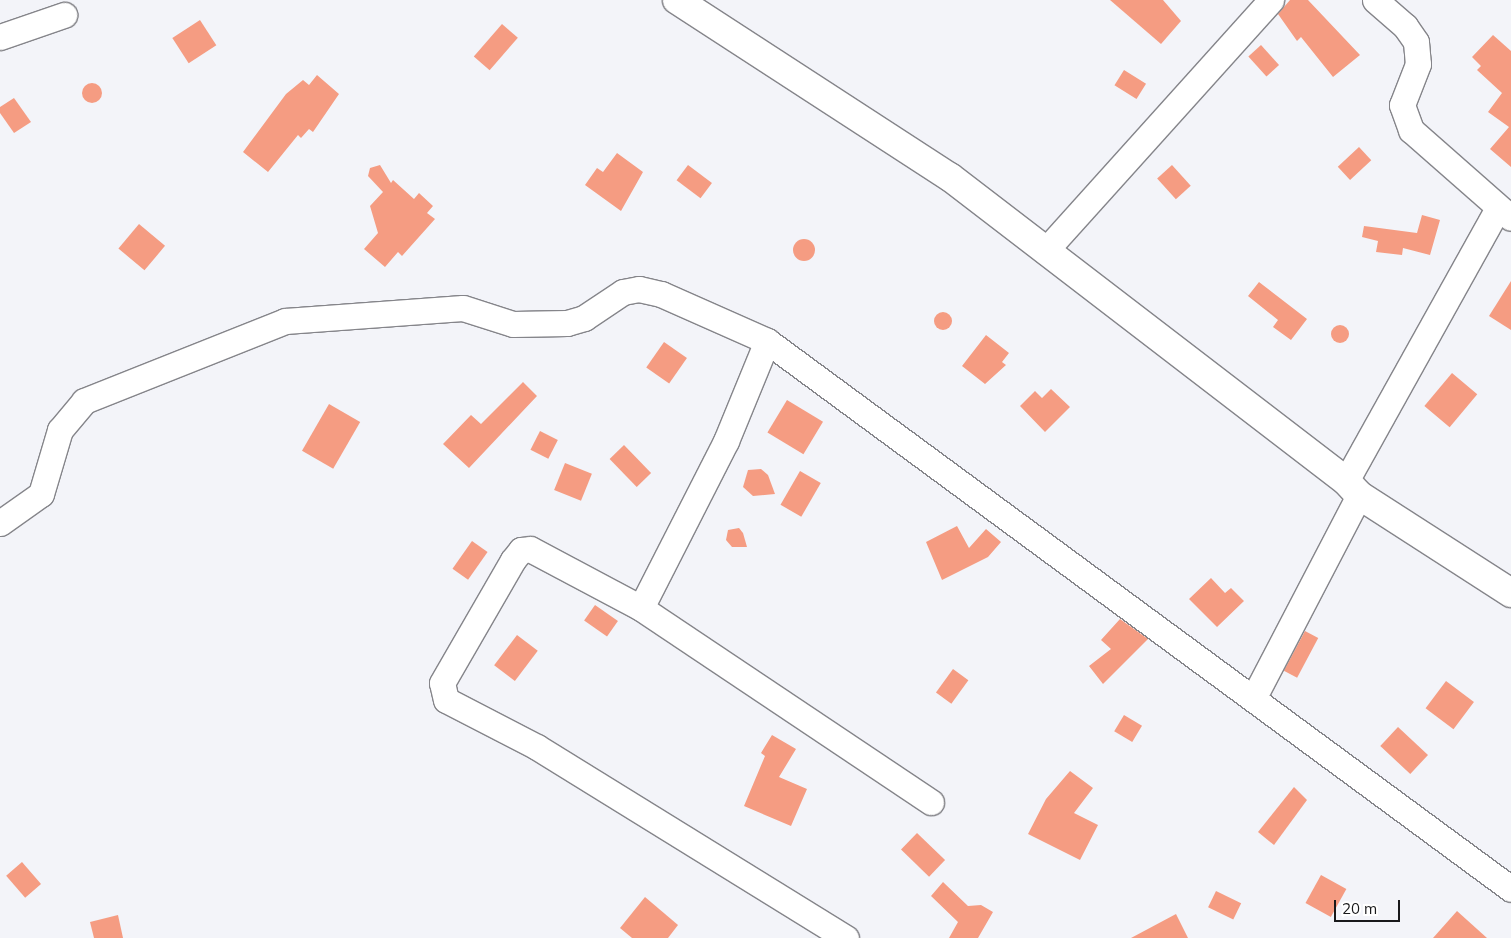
<!DOCTYPE html>
<style>
body{margin:0}
#map{position:relative;width:1511px;height:938px;overflow:hidden;background:#f3f4f9;font-family:Mulish,sans-serif}
div>[style]{position:absolute}
.building>*{inset:0;background:#f59c82;transform-origin:0 0}
.round{border-radius:50%}
.roads{filter:drop-shadow(1px 0 #85858a) drop-shadow(-1px 0 #85858a) drop-shadow(0 1px #85858a) drop-shadow(0 -1px #85858a)}
.minor>*{height:25px;margin:-12.5px;padding:0 12.5px;transform-origin:12.5px;border-radius:12.5px;background:#fff}
.tertiary>*{height:28px;margin:-14px;padding:0 14px;transform-origin:14px;border-radius:14px;background:#fff}
span{translate:-50% -50%;white-space:nowrap;text-align:center;line-height:1.15;-webkit-text-stroke:4.5px #fff;paint-order:stroke}
.scale{position:absolute;left:1334px;top:900px;width:66px;height:22px;box-sizing:border-box;border:2px solid #19191b;border-top:0;padding-left:6px;font-size:15px;line-height:18px;white-space:nowrap;color:#19191b;-webkit-text-stroke:4px #fff;paint-order:stroke}
</style>
<div id="map">
<div class="building">
<i style="clip-path:polygon(1110px 0,1163px 0,1181px 21px,1161px 44px)"></i>
<i style="clip-path:polygon(1290px 0,1308px 0,1360px 55px,1333px 77px,1301px 37px,1297px 41px,1278px 14px)"></i>
<i style="left:200px;top:20px;width:30px;height:33px;rotate:57deg"></i>
<i style="left:502px;top:24px;width:21px;height:43px;rotate:41deg"></i>
<i style="clip-path:polygon(1493px 35px,1511px 51px,1511px 167px,1490px 149px,1509px 127px,1488px 112px,1502px 93px,1477px 70px,1481px 66px,1472px 57px)"></i>
<i style="left:1261px;top:45px;width:27px;height:17px;rotate:48deg"></i>
<i style="left:1124px;top:70px;width:26px;height:18px;rotate:32deg"></i>
<i style="clip-path:polygon(317px 75px,339px 94px,313px 132px,309px 129px,301px 138px,298px 135px,268px 172px,243px 152px,286px 94px,303px 80px,309px 85px)"></i>
<i class="round" style="left:82px;top:83px;width:20px;height:20px"></i>
<i style="clip-path:polygon(14px 98px,31px 122px,14px 133px,0 113px,0 107px)"></i>
<i style="left:1359px;top:147px;width:18px;height:29px;rotate:47deg"></i>
<i style="clip-path:polygon(617px 153px,643px 172px,621px 211px,585px 185px,597px 168px,603px 172px)"></i>
<i style="clip-path:polygon(380px 165px,391px 183px,393px 180px,414px 199px,419px 193px,433px 206px,427px 213px,435px 219px,402px 256px,398px 252px,385px 267px,364px 249px,378px 233px,370px 206px,383px 192px,368px 176px,370px 168px)"></i>
<i style="left:688px;top:165px;width:30px;height:19px;rotate:37deg"></i>
<i style="left:1172px;top:165px;width:28px;height:20px;rotate:48deg"></i>
<i style="clip-path:polygon(1422px 215px,1440px 220px,1430px 255px,1403px 248px,1402px 255px,1376px 252px,1378px 241px,1362px 237px,1364px 226px,1417px 233px)"></i>
<i style="left:139px;top:224px;width:34px;height:32px;rotate:40deg"></i>
<i class="round" style="left:793px;top:239px;width:22px;height:22px"></i>
<i style="clip-path:polygon(1511px 281px,1511px 330px,1489px 316px)"></i>
<i style="clip-path:polygon(1259px 282px,1307px 319px,1291px 340px,1273px 327px,1278px 320px,1248px 296px)"></i>
<i class="round" style="left:934px;top:312px;width:18px;height:18px"></i>
<i class="round" style="left:1331px;top:325px;width:18px;height:18px"></i>
<i style="clip-path:polygon(986px 335px,1009px 353px,1002px 362px,1006px 365px,985px 384px,962px 366px)"></i>
<i style="left:664px;top:342px;width:28px;height:31px;rotate:35deg"></i>
<i style="left:1452px;top:373px;width:33px;height:43px;rotate:40deg"></i>
<i style="clip-path:polygon(523px 382px,537px 396px,469px 468px,443px 444px,471px 415px,481px 424px)"></i>
<i style="clip-path:polygon(1051px 389px,1070px 407px,1045px 432px,1020px 406px,1035px 391px,1042px 398px)"></i>
<i style="left:787px;top:400px;width:42px;height:38px;rotate:31deg"></i>
<i style="left:329px;top:404px;width:36px;height:54px;rotate:30deg"></i>
<i style="left:540px;top:431px;width:20px;height:21px;rotate:27deg"></i>
<i style="left:624px;top:445px;width:39px;height:20px;rotate:46deg"></i>
<i style="left:565px;top:463px;width:29px;height:29px;rotate:22deg"></i>
<i style="clip-path:polygon(761px 469px,768px 475px,775px 494px,753px 496px,743px 487px,748px 470px)"></i>
<i style="left:800px;top:471px;width:24px;height:39px;rotate:30deg"></i>
<i style="clip-path:polygon(957px 526px,969px 548px,986px 529px,1001px 542px,988px 557px,942px 580px,926px 542px)"></i>
<i style="clip-path:polygon(739px 528px,743px 533px,747px 547px,732px 547px,726px 540px,728px 530px)"></i>
<i style="left:472px;top:541px;width:19px;height:34px;rotate:35deg"></i>
<i style="clip-path:polygon(1211px 578px,1225px 593px,1231px 588px,1244px 601px,1217px 627px,1189px 599px)"></i>
<i style="left:595px;top:605px;width:28px;height:19px;rotate:35deg"></i>
<i style="clip-path:polygon(1120px 619px,1148px 639px,1103px 684px,1089px 666px,1111px 649px,1101px 640px)"></i>
<i style="left:1305px;top:631px;width:15px;height:45px;rotate:28deg"></i>
<i style="left:517px;top:635px;width:26px;height:38px;rotate:37deg"></i>
<i style="left:953px;top:669px;width:19px;height:29px;rotate:36deg"></i>
<i style="left:1446px;top:681px;width:35px;height:34px;rotate:37deg"></i>
<i style="left:1124px;top:715px;width:21px;height:19px;rotate:31deg"></i>
<i style="left:1398px;top:727px;width:41px;height:26px;rotate:43deg"></i>
<i style="clip-path:polygon(772px 735px,796px 749px,779px 777px,807px 789px,791px 826px,744px 806px,765px 756px,761px 753px)"></i>
<i style="clip-path:polygon(1070px 771px,1093px 788px,1074px 813px,1098px 825px,1080px 860px,1028px 834px,1046px 799px)"></i>
<i style="clip-path:polygon(1294px 787px,1307px 800px,1274px 845px,1258px 832px)"></i>
<i style="left:917px;top:833px;width:39px;height:23px;rotate:44deg"></i>
<i style="left:22px;top:862px;width:29px;height:21px;rotate:49deg"></i>
<i style="left:1321px;top:875px;width:29px;height:32px;rotate:29deg"></i>
<i style="clip-path:polygon(943px 882px,968px 906px,981px 905px,993px 912px,978px 938px,949px 938px,958px 922px,931px 896px)"></i>
<i style="left:1216px;top:891px;width:28px;height:18px;rotate:26deg"></i>
<i style="clip-path:polygon(645px 897px,678px 925px,668px 938px,632px 938px,620px 928px)"></i>
<i style="clip-path:polygon(1457px 911px,1487px 938px,1433px 938px)"></i>
<i style="clip-path:polygon(1176px 914px,1188px 938px,1131px 938px)"></i>
<i style="clip-path:polygon(118px 915px,123px 938px,94px 938px,90px 922px)"></i>
</div>
<div class="roads">
<div class="minor">
<i style="left:1375px;top:0;width:40px;rotate:41deg"></i>
<i style="left:1405px;top:26px;width:19px;rotate:55deg"></i>
<i style="left:1416px;top:42px;width:22px;rotate:85deg"></i>
<i style="left:1418px;top:64px;width:44px;rotate:111.3deg"></i>
<i style="left:1402px;top:105px;width:27px;rotate:70deg"></i>
<i style="left:1411px;top:130px;width:133px;rotate:41.3deg"></i>
<i style="left:0;top:37px;width:68px;rotate:-19deg"></i>
<i style="left:1045px;top:251px;width:338px;rotate:-48deg"></i>
<i style="left:767px;top:341px;width:924px;rotate:36.37deg"></i>
<i style="left:1346px;top:481px;width:312px;rotate:-60.9deg"></i>
<i style="left:0;top:523px;width:50px;rotate:-35.3deg"></i>
<i style="left:41px;top:494px;width:67px;rotate:-73.5deg"></i>
<i style="left:60px;top:430px;width:38px;rotate:-50deg"></i>
<i style="left:84px;top:401px;width:216px;rotate:-21.7deg"></i>
<i style="left:285px;top:321px;width:178px;rotate:-4.2deg"></i>
<i style="left:463px;top:308px;width:52px;rotate:17.7deg"></i>
<i style="left:513px;top:324px;width:54px;rotate:-1.1deg"></i>
<i style="left:567px;top:323px;width:18px;rotate:-16deg"></i>
<i style="left:584px;top:318px;width:47px;rotate:-33.7deg"></i>
<i style="left:623px;top:292px;width:16px;rotate:-11deg"></i>
<i style="left:639px;top:289px;width:23px;rotate:13deg"></i>
<i style="left:661px;top:294px;width:116px;rotate:23.9deg"></i>
<i style="left:767px;top:341px;width:108px;rotate:112.3deg"></i>
<i style="left:726px;top:441px;width:187px;rotate:117deg"></i>
<i style="left:1254px;top:697px;width:228px;rotate:-62.5deg"></i>
<i style="left:846px;top:938px;width:363px;rotate:-148.3deg"></i>
<i style="left:537px;top:747px;width:102px;rotate:-152.7deg"></i>
<i style="left:446px;top:700px;width:17px;rotate:-103deg"></i>
<i style="left:442px;top:683px;width:142px;rotate:-60deg"></i>
<i style="left:513px;top:560px;width:13px;rotate:-51deg"></i>
<i style="left:521px;top:550px;width:9px;rotate:-6deg"></i>
<i style="left:530px;top:549px;width:126px;rotate:28deg"></i>
<i style="left:641px;top:608px;width:349px;rotate:33.8deg"></i>
</div>
<div class="tertiary">
<i style="left:677px;top:0;width:325px;rotate:33deg"></i>
<i style="left:950px;top:177px;width:499px;rotate:37.5deg"></i>
<i style="left:1346px;top:481px;width:19px;rotate:47deg"></i>
<i style="left:1359px;top:495px;width:181px;rotate:32.8deg"></i>
</div>
</div>
<div class="scale">20 m</div>
</div>
